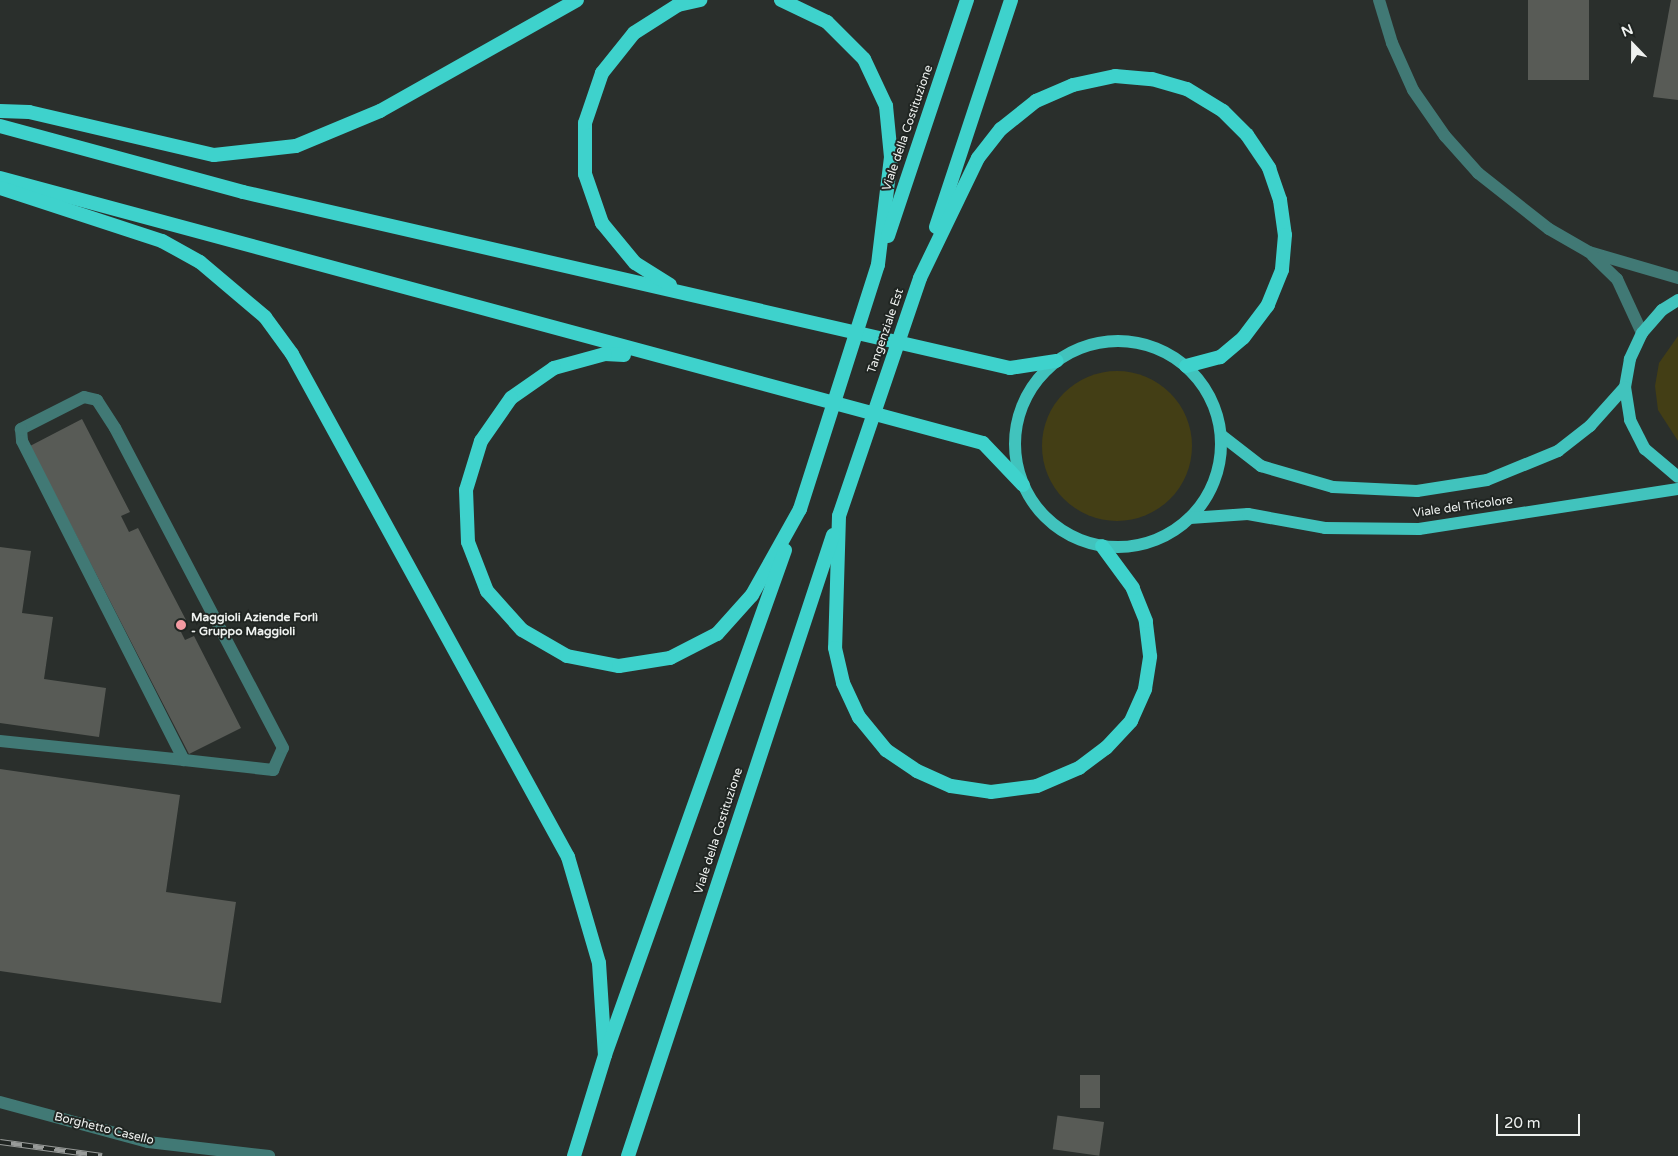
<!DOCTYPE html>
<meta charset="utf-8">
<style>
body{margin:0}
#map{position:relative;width:1678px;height:1156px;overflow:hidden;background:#2a2f2c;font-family:"Varela Round",sans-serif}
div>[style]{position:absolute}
.green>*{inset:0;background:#433e15}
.round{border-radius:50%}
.building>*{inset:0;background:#585b56;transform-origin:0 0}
.service>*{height:12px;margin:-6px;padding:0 6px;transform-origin:6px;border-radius:6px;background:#417975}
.minor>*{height:12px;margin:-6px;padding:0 6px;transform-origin:6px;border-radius:6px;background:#417975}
.tertiary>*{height:12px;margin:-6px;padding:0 6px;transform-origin:6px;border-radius:6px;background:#417975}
.primary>*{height:12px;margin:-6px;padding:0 6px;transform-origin:6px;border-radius:6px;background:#41c3bd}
.primary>.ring{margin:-6px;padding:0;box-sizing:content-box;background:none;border:12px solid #41c3bd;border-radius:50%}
.trunk>*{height:14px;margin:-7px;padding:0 7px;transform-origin:7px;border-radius:7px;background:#3ed2cc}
.rail>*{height:5.5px;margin-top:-2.75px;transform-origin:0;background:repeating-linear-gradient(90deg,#202522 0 11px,#989b99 0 22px);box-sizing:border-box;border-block:1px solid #989b99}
.trunk-bridge>*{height:14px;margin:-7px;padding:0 7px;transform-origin:7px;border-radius:7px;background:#3ed2cc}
.dots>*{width:14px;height:14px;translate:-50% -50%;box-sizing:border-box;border:2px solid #202522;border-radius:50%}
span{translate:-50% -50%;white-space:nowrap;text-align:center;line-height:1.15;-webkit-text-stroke:4px #202522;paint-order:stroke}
.street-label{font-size:12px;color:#eef1ef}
.poi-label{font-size:12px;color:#eef1ef;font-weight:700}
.left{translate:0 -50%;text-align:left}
.north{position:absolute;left:1608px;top:20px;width:50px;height:50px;-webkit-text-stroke:4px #202522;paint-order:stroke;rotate:338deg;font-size:14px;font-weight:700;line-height:20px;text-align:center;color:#eef1ef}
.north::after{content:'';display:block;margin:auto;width:18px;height:22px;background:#eef1ef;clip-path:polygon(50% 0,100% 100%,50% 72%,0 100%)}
.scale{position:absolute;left:1496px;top:1114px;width:84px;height:22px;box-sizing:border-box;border:2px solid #eef1ef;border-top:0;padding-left:6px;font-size:15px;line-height:18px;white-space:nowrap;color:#eef1ef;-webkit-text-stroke:4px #202522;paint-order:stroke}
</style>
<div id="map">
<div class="green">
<i style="clip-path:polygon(1678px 336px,1678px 441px,1658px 410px,1655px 386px,1659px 363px)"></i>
<i class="round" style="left:1042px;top:371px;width:150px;height:150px"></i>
</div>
<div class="building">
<i style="left:1528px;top:0;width:61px;height:80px"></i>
<i style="clip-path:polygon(1671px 0,1678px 0,1678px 100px,1653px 97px)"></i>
<i style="clip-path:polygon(82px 419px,130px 512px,121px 516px,129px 532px,138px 528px,186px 620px,177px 624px,185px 640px,194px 636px,241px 728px,189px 754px,30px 446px)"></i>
<i style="clip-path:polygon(0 547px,31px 551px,22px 613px,53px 617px,44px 679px,106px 688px,99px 737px,0 723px)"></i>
<i style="clip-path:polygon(0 769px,180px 795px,166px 892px,236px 902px,221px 1003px,0 971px)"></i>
<i style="left:1080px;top:1075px;width:20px;height:33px"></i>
<i style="left:1104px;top:1122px;width:34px;height:47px;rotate:98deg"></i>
</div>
<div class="service">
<i style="left:0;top:741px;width:185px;rotate:5.9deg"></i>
<i style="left:184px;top:760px;width:90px;rotate:6.4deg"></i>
<i style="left:273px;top:770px;width:24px;rotate:-66deg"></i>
<i style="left:283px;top:748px;width:361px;rotate:-117.7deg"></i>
<i style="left:115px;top:428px;width:33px;rotate:-123deg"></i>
<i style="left:97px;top:400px;width:13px;rotate:-167deg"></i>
<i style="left:84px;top:397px;width:71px;rotate:153.1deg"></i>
<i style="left:21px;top:429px;width:12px;rotate:85deg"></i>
<i style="left:22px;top:441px;width:358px;rotate:63.1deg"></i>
</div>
<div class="minor">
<i style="left:0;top:1102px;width:153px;rotate:15.1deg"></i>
<i style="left:148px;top:1142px;width:122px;rotate:6.6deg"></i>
</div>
<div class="tertiary">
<i style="left:1379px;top:0;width:45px;rotate:73.2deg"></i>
<i style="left:1392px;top:43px;width:51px;rotate:65.9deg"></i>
<i style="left:1413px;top:90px;width:56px;rotate:55.2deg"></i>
<i style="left:1445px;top:136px;width:50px;rotate:48.3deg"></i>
<i style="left:1478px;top:173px;width:90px;rotate:38.3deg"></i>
<i style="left:1549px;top:229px;width:46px;rotate:29.9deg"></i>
<i style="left:1589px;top:252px;width:93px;rotate:16.3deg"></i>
<i style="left:1592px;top:255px;width:35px;rotate:44deg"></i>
<i style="left:1617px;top:279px;width:60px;rotate:65.2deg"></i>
</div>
<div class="primary">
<i style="left:1678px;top:300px;width:19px;rotate:148deg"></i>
<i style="left:1662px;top:310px;width:30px;rotate:131deg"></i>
<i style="left:1642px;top:333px;width:29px;rotate:115deg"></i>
<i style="left:1630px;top:359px;width:28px;rotate:100deg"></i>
<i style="left:1625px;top:387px;width:33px;rotate:81deg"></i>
<i style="left:1630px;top:420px;width:33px;rotate:63deg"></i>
<i style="left:1645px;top:449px;width:43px;rotate:40.3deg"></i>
<i class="ring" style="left:1015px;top:341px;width:194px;height:194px"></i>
<i style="left:1221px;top:435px;width:51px;rotate:37.8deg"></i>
<i style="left:1261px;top:466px;width:75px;rotate:16.3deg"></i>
<i style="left:1333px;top:487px;width:84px;rotate:2.7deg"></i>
<i style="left:1417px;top:491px;width:71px;rotate:-8.9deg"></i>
<i style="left:1487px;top:480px;width:77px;rotate:-22.2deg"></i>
<i style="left:1558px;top:451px;width:41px;rotate:-38deg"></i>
<i style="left:1590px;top:426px;width:52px;rotate:-48.1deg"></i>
<i style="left:1190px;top:518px;width:58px;rotate:-3.9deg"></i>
<i style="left:1248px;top:514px;width:78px;rotate:10.3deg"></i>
<i style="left:1325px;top:528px;width:94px;rotate:0.6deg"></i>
<i style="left:1419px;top:529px;width:262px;rotate:-8.8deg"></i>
</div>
<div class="trunk">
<i style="left:781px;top:0;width:51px;rotate:25.6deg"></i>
<i style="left:827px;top:22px;width:52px;rotate:45deg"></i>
<i style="left:864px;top:59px;width:52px;rotate:64.9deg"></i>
<i style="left:886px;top:106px;width:51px;rotate:84.4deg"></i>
<i style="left:891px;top:157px;width:109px;rotate:96.9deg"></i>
<i style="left:0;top:111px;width:29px;rotate:2deg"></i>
<i style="left:29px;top:112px;width:190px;rotate:13.1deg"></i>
<i style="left:214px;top:155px;width:82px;rotate:-6.3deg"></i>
<i style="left:296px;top:146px;width:91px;rotate:-22.6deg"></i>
<i style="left:380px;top:111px;width:226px;rotate:-29.4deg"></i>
<i style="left:0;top:126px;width:252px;rotate:15.2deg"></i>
<i style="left:243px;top:192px;width:787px;rotate:12.92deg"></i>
<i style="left:1010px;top:368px;width:47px;rotate:-8.7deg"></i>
<i style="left:0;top:178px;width:1018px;rotate:15.09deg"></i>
<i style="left:983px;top:443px;width:58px;rotate:46.4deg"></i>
<i style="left:0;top:188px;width:170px;rotate:18.1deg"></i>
<i style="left:162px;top:241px;width:43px;rotate:28.9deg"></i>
<i style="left:200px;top:262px;width:85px;rotate:40.2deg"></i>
<i style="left:265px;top:317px;width:46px;rotate:53.9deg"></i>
<i style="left:292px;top:354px;width:574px;rotate:61.25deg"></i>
<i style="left:568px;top:857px;width:110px;rotate:73.7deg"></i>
<i style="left:599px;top:963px;width:92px;rotate:86.3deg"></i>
<i style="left:936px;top:227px;width:239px;rotate:-71.7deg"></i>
<i style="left:888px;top:236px;width:249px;rotate:-71.5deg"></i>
<i style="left:920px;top:278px;width:133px;rotate:-64.2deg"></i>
<i style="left:978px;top:158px;width:37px;rotate:-52deg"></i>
<i style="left:1001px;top:129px;width:45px;rotate:-38.7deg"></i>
<i style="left:1036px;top:101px;width:40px;rotate:-23.4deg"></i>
<i style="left:1073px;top:85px;width:43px;rotate:-12.1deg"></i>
<i style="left:1115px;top:76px;width:37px;rotate:5deg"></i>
<i style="left:1152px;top:79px;width:36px;rotate:16deg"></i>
<i style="left:1187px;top:89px;width:42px;rotate:31.4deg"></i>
<i style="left:1223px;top:111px;width:34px;rotate:45deg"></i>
<i style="left:1247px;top:135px;width:40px;rotate:56deg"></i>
<i style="left:1269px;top:168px;width:34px;rotate:71deg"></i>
<i style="left:1280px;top:200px;width:35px;rotate:82deg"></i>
<i style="left:1285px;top:235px;width:35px;rotate:95deg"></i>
<i style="left:1282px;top:270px;width:38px;rotate:112deg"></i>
<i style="left:1268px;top:305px;width:41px;rotate:127.1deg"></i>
<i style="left:1243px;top:338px;width:30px;rotate:140deg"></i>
<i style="left:1220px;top:357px;width:35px;rotate:165deg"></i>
<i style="left:670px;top:285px;width:41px;rotate:-147.8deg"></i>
<i style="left:635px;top:263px;width:52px;rotate:-129.5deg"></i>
<i style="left:602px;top:223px;width:52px;rotate:-109.1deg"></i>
<i style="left:585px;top:174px;width:51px;rotate:-90deg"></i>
<i style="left:585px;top:123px;width:53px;rotate:-71.2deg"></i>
<i style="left:602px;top:73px;width:51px;rotate:-51.3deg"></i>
<i style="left:634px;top:33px;width:52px;rotate:-32.5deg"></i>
<i style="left:678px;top:5px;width:23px;rotate:-13deg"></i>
<i style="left:624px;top:355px;width:19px;rotate:-177deg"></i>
<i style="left:605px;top:354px;width:53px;rotate:164.6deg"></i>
<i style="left:554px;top:368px;width:52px;rotate:145.1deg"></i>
<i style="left:511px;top:398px;width:52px;rotate:124.9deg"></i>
<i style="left:481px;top:441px;width:51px;rotate:107deg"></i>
<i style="left:466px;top:490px;width:52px;rotate:87.8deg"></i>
<i style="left:468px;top:542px;width:53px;rotate:68.8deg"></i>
<i style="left:487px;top:591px;width:52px;rotate:48.1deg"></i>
<i style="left:522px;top:630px;width:52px;rotate:30deg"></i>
<i style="left:567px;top:656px;width:53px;rotate:10.9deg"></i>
<i style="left:619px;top:666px;width:52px;rotate:-8.9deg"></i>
<i style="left:670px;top:658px;width:53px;rotate:-27.1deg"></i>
<i style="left:717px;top:634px;width:52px;rotate:-48.1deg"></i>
<i style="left:752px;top:595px;width:98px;rotate:-60.8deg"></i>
<i style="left:839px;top:516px;width:132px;rotate:91.7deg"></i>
<i style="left:835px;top:648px;width:36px;rotate:77deg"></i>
<i style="left:843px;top:683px;width:38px;rotate:65deg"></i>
<i style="left:859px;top:717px;width:43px;rotate:50.7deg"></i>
<i style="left:886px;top:750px;width:37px;rotate:34deg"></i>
<i style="left:917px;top:771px;width:37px;rotate:24deg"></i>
<i style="left:951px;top:786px;width:40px;rotate:8.5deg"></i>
<i style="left:991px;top:792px;width:46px;rotate:-7.4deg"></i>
<i style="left:1037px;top:786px;width:46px;rotate:-23.2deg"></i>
<i style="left:1079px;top:768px;width:34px;rotate:-37deg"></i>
<i style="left:1106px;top:748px;width:37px;rotate:-47deg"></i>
<i style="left:1131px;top:721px;width:35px;rotate:-66deg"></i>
<i style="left:1145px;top:689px;width:33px;rotate:-81deg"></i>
<i style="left:1150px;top:656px;width:35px;rotate:-97deg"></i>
<i style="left:1146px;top:621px;width:35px;rotate:-112deg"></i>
<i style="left:1133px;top:588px;width:52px;rotate:-126.4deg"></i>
<i style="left:574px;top:1156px;width:106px;rotate:-72.9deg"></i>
<i style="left:605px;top:1055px;width:536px;rotate:-70.38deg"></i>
<i style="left:628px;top:1156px;width:654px;rotate:-71.73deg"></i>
</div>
<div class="rail">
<i style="left:0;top:1142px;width:103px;rotate:7.8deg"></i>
</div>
<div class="trunk-bridge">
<i style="left:800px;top:509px;width:256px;rotate:-72.3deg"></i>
<i style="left:839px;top:516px;width:251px;rotate:-71.2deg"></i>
</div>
<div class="dots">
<i style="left:181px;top:625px;background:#f49aa2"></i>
</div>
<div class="street-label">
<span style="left:908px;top:128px;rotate:-71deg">Viale della Costituzione</span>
<span style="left:886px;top:331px;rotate:-71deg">Tangenziale Est</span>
<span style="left:1463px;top:507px;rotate:-8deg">Viale del Tricolore</span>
<span style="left:719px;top:831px;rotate:-72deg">Viale della Costituzione</span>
<span style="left:104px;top:1129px;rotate:14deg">Borghetto Casello</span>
</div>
<div class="poi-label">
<span class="left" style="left:191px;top:625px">Maggioli Aziende Forlì<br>- Gruppo Maggioli</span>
</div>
<div class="north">N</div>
<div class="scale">20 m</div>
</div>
